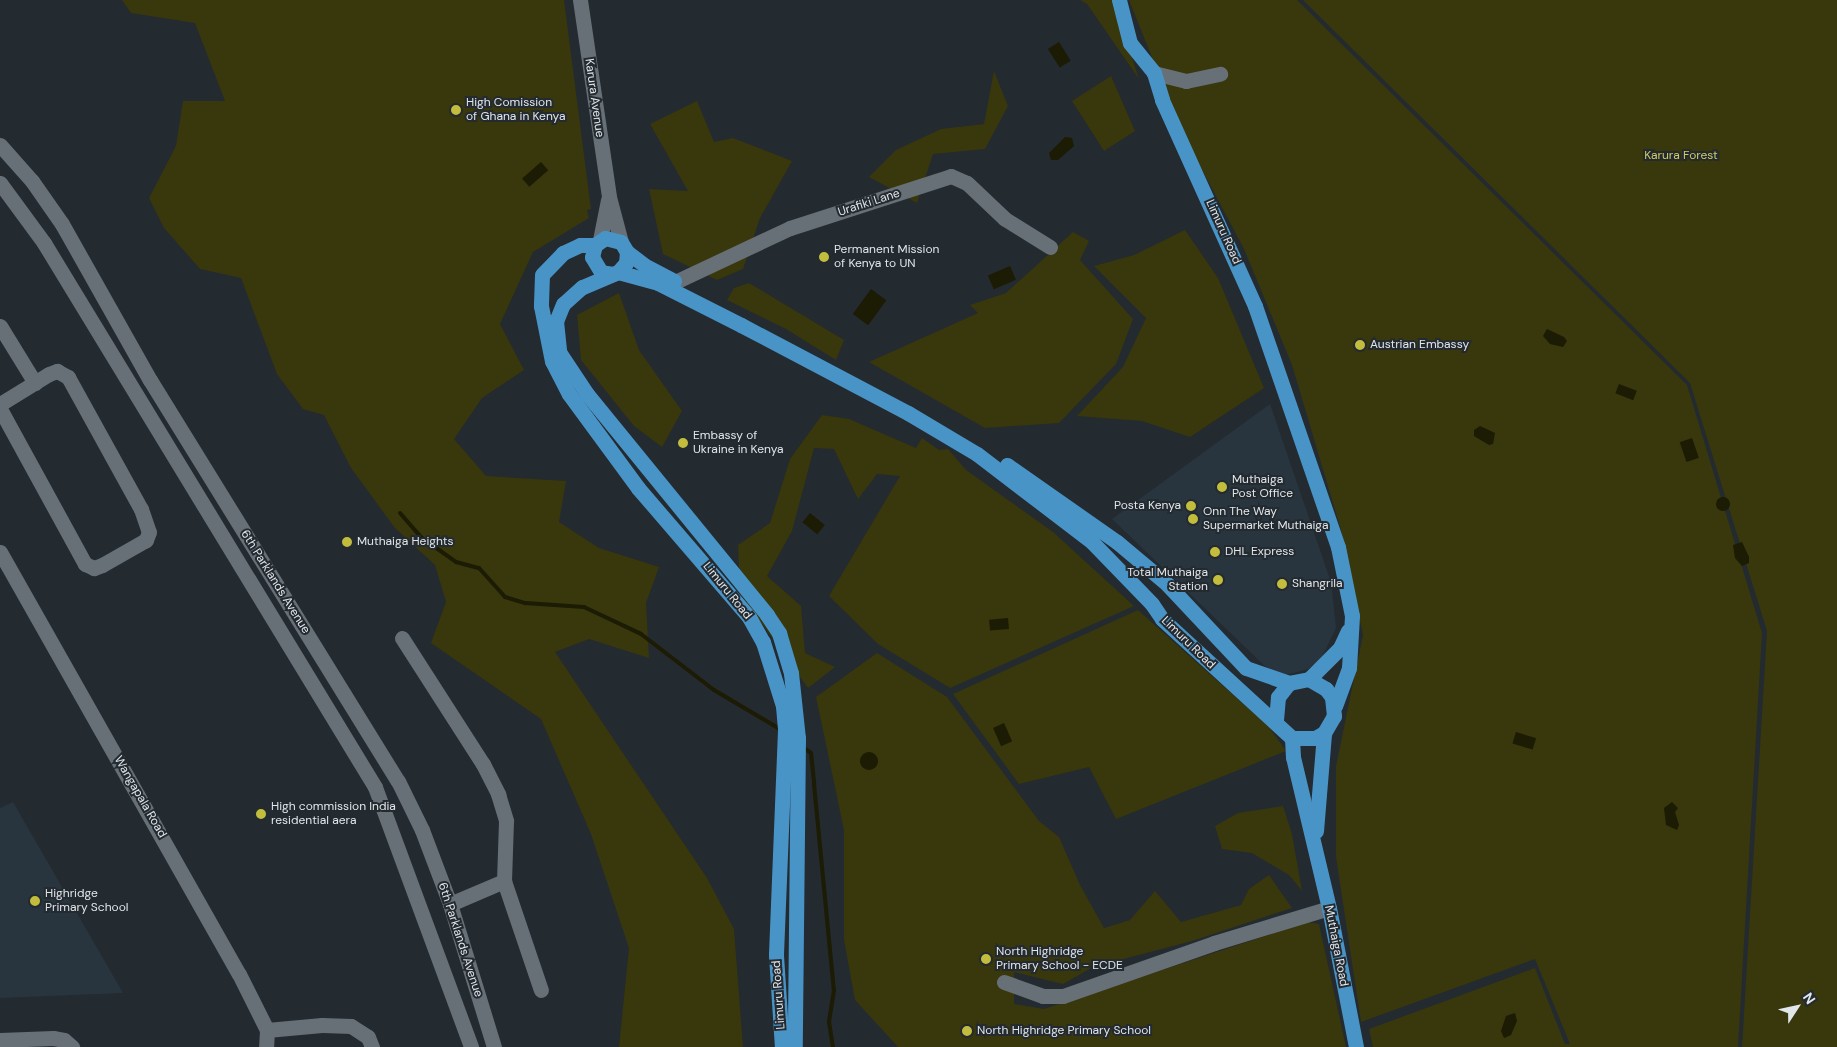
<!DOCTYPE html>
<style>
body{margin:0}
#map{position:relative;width:1837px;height:1047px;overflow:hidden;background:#232a30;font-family:"DM Sans",sans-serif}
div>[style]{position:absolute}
.built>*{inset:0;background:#28353e}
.green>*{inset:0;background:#39370c}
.water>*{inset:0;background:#1c1b03;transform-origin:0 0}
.round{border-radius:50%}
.stream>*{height:4px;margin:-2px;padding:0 2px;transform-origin:2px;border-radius:2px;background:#1c1b03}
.minor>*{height:15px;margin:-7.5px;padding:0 7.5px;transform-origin:7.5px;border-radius:7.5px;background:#687077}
.major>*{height:15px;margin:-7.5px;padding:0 7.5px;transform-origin:7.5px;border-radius:7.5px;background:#4994c7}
.dots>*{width:14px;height:14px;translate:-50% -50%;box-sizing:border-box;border:2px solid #232a30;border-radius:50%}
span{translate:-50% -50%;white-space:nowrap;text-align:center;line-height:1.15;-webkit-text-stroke:4px #232a30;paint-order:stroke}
.street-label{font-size:12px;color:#e1e6ea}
.poi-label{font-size:12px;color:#e1e6ea}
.left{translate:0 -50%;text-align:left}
.right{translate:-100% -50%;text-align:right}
.park-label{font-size:12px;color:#d1cc60}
.north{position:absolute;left:1772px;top:982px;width:50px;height:50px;-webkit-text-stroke:4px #232a30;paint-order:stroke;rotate:55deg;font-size:14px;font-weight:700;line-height:20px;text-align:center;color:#e1e6ea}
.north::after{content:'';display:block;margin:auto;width:18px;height:22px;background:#e1e6ea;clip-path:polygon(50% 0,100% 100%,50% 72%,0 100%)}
</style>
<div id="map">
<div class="built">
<i style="clip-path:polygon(1270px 404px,1331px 582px,1336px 628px,1321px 659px,1308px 669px,1282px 676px,1272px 673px,1112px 519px)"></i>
<i style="clip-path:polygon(13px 802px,123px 993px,0 998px,0 808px)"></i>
</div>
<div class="green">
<i style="clip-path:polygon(122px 0,564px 0,591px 209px,587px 210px,589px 218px,533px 252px,500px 324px,524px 370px,482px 398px,454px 439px,486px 476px,566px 481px,559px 522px,599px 548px,659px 567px,646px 603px,649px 658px,589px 639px,555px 652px,707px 878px,734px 929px,743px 1047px,619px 1047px,629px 948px,591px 834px,541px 719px,431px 643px,446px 602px,435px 565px,395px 528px,351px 468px,324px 415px,303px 409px,277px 374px,241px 278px,200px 269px,164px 228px,149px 198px,176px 146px,183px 101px,225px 101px,195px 23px,131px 13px)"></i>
<i style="clip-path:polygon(1080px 0,1113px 0,1139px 79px,1087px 4px)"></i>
<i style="clip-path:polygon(1129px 0,1297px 0,1687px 385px,1762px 633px,1738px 1047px,1373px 1047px,1369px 1029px,1535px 968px,1565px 1044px,1570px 1044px,1535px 959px,1361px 1022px,1336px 857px,1336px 766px,1363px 635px,1341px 530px,1292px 365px,1244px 249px,1181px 130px)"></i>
<i style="clip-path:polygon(1303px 0,1837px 0,1837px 1047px,1742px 1047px,1767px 631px,1690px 383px)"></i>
<i style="clip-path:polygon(994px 71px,1008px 106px,985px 149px,933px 154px,917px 203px,869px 177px,896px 150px,941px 129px,984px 124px)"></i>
<i style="clip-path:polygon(1111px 76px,1135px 131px,1104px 151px,1072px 101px)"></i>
<i style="clip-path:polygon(697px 101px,714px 142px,733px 138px,792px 161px,760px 218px,743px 269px,717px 280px,663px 254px,649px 189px,688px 191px,650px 124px)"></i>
<i style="clip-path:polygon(1185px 230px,1218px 278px,1264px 388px,1190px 437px,1142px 421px,1077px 416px,1123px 367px,1146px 318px,1094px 266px,1134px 255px)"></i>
<i style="clip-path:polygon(1073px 232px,1089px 241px,1080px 260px,1133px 319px,1116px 364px,1059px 423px,985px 428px,869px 362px,978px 313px,970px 305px,1006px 293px)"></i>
<i style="clip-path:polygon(749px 283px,844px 340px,836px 360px,786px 329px,727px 300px,734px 288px)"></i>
<i style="clip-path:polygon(619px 293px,639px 350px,682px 411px,662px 447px,634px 426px,581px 360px,577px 315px)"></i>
<i style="clip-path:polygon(822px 415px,849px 419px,916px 448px,922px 438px,939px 450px,948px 449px,966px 470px,1053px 532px,1134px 606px,950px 688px,878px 644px,829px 596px,900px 476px,877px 474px,858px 499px,834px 449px,814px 448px,792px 531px,767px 576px,801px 606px,805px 653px,835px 667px,808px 688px,740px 593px,738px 545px,770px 523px,790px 459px)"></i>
<i style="clip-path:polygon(1138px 610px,1269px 727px,1286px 751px,1116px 819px,1089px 767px,1019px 784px,953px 694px)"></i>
<i style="clip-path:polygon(877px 653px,947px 697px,1039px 821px,1059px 837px,1080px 885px,1104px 928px,1130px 920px,1155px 891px,1181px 922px,1241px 905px,1249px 889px,1269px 875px,1292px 908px,1192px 941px,1093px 967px,1063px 984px,1014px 972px,1014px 1004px,1044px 1009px,1308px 922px,1319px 924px,1346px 1047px,898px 1047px,855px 1000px,844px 940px,844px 830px,816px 697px)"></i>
<i style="clip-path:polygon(1283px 806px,1292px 834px,1302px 891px,1289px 875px,1252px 853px,1222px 849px,1215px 826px,1238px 813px)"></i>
</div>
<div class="water">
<i style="left:1059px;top:42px;width:22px;height:13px;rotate:58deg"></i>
<i style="clip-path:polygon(1065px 137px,1072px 138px,1074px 146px,1058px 160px,1051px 160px,1049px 153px)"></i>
<i style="left:541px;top:162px;width:11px;height:25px;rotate:49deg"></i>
<i style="left:1010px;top:266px;width:15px;height:24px;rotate:67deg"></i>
<i style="left:871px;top:289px;width:19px;height:31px;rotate:36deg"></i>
<i style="clip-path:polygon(1547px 329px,1564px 337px,1567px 341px,1563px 347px,1550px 344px,1543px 336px)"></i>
<i style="left:1619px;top:384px;width:19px;height:10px;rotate:21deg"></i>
<i style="clip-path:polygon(1480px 426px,1495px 433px,1493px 444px,1489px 445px,1474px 436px,1474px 430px)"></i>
<i style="left:1692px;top:438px;width:21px;height:13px;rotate:71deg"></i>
<i class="round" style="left:1716px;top:497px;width:14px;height:14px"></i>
<i style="left:810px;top:513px;width:19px;height:12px;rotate:39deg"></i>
<i style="clip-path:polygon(1742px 542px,1749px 557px,1749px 563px,1742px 566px,1735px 558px,1733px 545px)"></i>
<i style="left:1008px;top:618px;width:11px;height:19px;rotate:85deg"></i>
<i style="left:1004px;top:723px;width:20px;height:12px;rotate:66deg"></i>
<i style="left:1516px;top:732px;width:21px;height:12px;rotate:17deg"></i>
<i class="round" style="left:860px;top:752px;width:18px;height:18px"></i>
<i style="clip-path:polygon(1672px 802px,1678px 808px,1675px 812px,1679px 825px,1677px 830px,1666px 825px,1664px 808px)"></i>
<i style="clip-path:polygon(1515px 1013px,1517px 1021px,1511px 1035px,1504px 1038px,1501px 1031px,1506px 1016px)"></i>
</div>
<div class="stream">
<i style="left:400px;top:513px;width:33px;rotate:49deg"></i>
<i style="left:422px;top:538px;width:42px;rotate:35.2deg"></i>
<i style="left:456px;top:562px;width:24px;rotate:15deg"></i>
<i style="left:479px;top:568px;width:39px;rotate:48deg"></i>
<i style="left:505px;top:597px;width:21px;rotate:17deg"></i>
<i style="left:525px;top:603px;width:59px;rotate:3.9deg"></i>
<i style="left:584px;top:607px;width:63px;rotate:25.3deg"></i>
<i style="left:641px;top:634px;width:92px;rotate:37.5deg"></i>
<i style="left:714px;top:690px;width:77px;rotate:30.6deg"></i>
<i style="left:801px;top:746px;width:12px;rotate:35deg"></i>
<i style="left:811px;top:753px;width:31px;rotate:84deg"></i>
<i style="left:814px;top:784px;width:207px;rotate:84.5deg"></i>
<i style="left:834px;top:990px;width:32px;rotate:99deg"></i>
<i style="left:829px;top:1022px;width:25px;rotate:81deg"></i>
</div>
<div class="minor">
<i style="left:580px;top:0;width:199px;rotate:81.6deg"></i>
<i style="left:609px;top:197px;width:47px;rotate:75.1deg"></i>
<i style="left:1154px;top:73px;width:33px;rotate:14deg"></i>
<i style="left:1186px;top:81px;width:35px;rotate:-12deg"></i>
<i style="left:0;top:145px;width:48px;rotate:48.4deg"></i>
<i style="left:32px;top:181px;width:52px;rotate:55.1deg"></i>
<i style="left:62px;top:224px;width:179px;rotate:60.6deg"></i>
<i style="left:150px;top:380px;width:471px;rotate:58.3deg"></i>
<i style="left:398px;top:781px;width:55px;rotate:63.9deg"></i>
<i style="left:422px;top:830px;width:79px;rotate:69.3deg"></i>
<i style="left:450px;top:904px;width:150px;rotate:72.9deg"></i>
<i style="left:0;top:183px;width:74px;rotate:53.7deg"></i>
<i style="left:44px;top:243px;width:637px;rotate:58.68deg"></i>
<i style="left:375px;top:787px;width:277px;rotate:69.7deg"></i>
<i style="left:600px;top:240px;width:41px;rotate:-78.7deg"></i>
<i style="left:675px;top:282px;width:127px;rotate:-25.2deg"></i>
<i style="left:790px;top:228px;width:169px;rotate:-17.9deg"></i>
<i style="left:951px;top:176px;width:17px;rotate:24deg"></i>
<i style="left:967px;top:183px;width:52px;rotate:43.5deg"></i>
<i style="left:1005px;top:219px;width:53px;rotate:31.9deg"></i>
<i style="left:0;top:326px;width:67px;rotate:58.4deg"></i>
<i style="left:0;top:404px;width:57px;rotate:-31.5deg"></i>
<i style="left:49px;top:374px;width:9px;rotate:-21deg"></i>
<i style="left:57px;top:371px;width:13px;rotate:29deg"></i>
<i style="left:68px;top:377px;width:151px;rotate:61.1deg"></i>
<i style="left:141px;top:509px;width:24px;rotate:71deg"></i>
<i style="left:149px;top:532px;width:9px;rotate:111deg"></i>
<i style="left:146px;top:540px;width:51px;rotate:150.4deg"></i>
<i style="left:102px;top:565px;width:9px;rotate:159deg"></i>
<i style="left:94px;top:568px;width:10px;rotate:-156deg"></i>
<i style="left:85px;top:564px;width:177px;rotate:-118.7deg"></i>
<i style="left:0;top:552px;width:485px;rotate:60.5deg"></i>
<i style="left:239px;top:974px;width:63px;rotate:63.4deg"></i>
<i style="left:267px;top:1030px;width:17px;rotate:93deg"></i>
<i style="left:402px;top:638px;width:150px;rotate:57.3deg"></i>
<i style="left:483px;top:764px;width:34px;rotate:63deg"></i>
<i style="left:498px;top:794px;width:28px;rotate:73deg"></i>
<i style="left:506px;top:821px;width:60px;rotate:91.9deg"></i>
<i style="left:504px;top:881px;width:115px;rotate:71.3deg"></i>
<i style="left:450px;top:904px;width:59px;rotate:-23.1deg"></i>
<i style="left:1004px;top:982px;width:41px;rotate:19.7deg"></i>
<i style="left:1043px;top:996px;width:20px"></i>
<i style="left:1063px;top:996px;width:160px;rotate:-19.3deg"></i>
<i style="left:1214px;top:943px;width:120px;rotate:-16.9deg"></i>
<i style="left:267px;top:1030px;width:55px;rotate:-5.2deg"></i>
<i style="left:322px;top:1025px;width:29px;rotate:2deg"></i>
<i style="left:351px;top:1026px;width:20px;rotate:33deg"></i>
<i style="left:368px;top:1037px;width:11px;rotate:68deg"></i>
<i style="left:0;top:1040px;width:53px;rotate:-2.2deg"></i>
<i style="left:53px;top:1038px;width:11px;rotate:10deg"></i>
<i style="left:64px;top:1040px;width:11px;rotate:41deg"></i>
</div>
<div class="major">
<i style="left:1119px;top:0;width:44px;rotate:75.7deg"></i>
<i style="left:1130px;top:43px;width:38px;rotate:51deg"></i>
<i style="left:1154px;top:73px;width:28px;rotate:73deg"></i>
<i style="left:1162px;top:100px;width:226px;rotate:65.7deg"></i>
<i style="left:1255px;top:306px;width:255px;rotate:71deg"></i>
<i style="left:1338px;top:547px;width:70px;rotate:78.5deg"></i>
<i style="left:1352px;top:616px;width:52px;rotate:93.3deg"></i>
<i style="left:1349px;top:668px;width:40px;rotate:110.2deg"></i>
<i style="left:595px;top:245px;width:15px;rotate:180deg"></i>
<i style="left:580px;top:245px;width:19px;rotate:155deg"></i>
<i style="left:563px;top:253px;width:30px;rotate:134deg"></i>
<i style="left:542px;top:275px;width:31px;rotate:92deg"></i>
<i style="left:541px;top:306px;width:56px;rotate:78.7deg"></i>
<i style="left:552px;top:361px;width:37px;rotate:63deg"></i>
<i style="left:569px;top:394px;width:117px;rotate:53.7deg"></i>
<i style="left:638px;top:488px;width:170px;rotate:49.3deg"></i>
<i style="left:749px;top:617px;width:29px;rotate:61deg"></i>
<i style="left:763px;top:642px;width:67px;rotate:72.6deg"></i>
<i style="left:783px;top:706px;width:24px;rotate:85deg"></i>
<i style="left:785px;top:730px;width:225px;rotate:92.3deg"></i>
<i style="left:776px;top:955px;width:92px;rotate:86.3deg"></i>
<i style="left:627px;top:252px;width:21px;rotate:37deg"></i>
<i style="left:644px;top:265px;width:34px;rotate:28deg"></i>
<i style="left:618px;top:272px;width:41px;rotate:15.4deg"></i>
<i style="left:658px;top:283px;width:93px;rotate:26.8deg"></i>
<i style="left:741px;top:325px;width:189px;rotate:27.8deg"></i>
<i style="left:908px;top:413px;width:80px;rotate:30.7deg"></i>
<i style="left:977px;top:454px;width:145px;rotate:37.4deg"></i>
<i style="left:1092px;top:542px;width:86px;rotate:45.9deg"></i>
<i style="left:1152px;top:604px;width:18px;rotate:56deg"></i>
<i style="left:1162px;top:619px;width:176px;rotate:42.5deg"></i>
<i style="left:1292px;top:738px;width:23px"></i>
<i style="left:1315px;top:738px;width:10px;rotate:-29deg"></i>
<i style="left:1324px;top:733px;width:20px;rotate:-60deg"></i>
<i style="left:1334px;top:716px;width:19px;rotate:-96deg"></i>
<i style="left:1332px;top:697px;width:10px;rotate:-127deg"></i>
<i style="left:1326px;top:689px;width:20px;rotate:-150deg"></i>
<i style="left:1309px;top:679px;width:20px;rotate:169deg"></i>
<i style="left:1289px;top:683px;width:18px;rotate:128deg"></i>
<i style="left:1278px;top:697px;width:23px;rotate:95deg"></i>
<i style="left:613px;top:274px;width:12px;rotate:-171deg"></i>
<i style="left:601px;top:272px;width:17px;rotate:-121deg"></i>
<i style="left:592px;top:257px;width:12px;rotate:-76deg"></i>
<i style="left:595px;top:245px;width:12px;rotate:-35deg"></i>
<i style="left:605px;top:238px;width:16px;rotate:14deg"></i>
<i style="left:621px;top:242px;width:12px;rotate:59deg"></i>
<i style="left:627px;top:252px;width:11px;rotate:95deg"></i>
<i style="left:626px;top:263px;width:12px;rotate:132deg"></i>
<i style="left:618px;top:272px;width:39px;rotate:157deg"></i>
<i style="left:582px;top:287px;width:25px;rotate:138deg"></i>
<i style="left:563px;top:304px;width:18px;rotate:112deg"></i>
<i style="left:556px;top:321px;width:31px;rotate:84deg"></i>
<i style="left:559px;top:352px;width:50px;rotate:56.3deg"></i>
<i style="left:587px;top:394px;width:285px;rotate:50.8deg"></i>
<i style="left:767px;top:615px;width:22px;rotate:56deg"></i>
<i style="left:779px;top:633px;width:42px;rotate:73.3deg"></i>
<i style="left:791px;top:673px;width:65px;rotate:83.9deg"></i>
<i style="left:798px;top:738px;width:309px;rotate:90.6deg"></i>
<i style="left:1007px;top:465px;width:134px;rotate:35deg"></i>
<i style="left:1117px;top:542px;width:65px;rotate:40deg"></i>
<i style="left:1167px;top:584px;width:115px;rotate:46.8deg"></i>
<i style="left:1246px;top:668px;width:46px;rotate:19.2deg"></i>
<i style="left:1309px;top:679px;width:44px;rotate:-45deg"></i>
<i style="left:1340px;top:648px;width:19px;rotate:-65deg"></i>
<i style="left:1292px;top:738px;width:19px;rotate:87deg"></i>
<i style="left:1293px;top:757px;width:155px;rotate:76.6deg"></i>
<i style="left:1329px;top:908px;width:142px;rotate:79deg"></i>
<i style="left:1316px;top:831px;width:98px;rotate:-85.3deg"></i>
</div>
<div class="dots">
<i style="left:456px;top:110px;background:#c3bd3e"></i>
<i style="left:824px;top:257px;background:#c3bd3e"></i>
<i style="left:1360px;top:345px;background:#c3bd3e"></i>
<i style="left:683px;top:443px;background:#c3bd3e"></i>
<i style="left:1222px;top:487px;background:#c3bd3e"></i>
<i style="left:1191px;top:506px;background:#c3bd3e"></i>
<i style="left:1193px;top:519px;background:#c3bd3e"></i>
<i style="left:347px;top:542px;background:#c3bd3e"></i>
<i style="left:1215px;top:552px;background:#c3bd3e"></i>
<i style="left:1218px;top:580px;background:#c3bd3e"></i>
<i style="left:1282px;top:584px;background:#c3bd3e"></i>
<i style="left:261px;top:814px;background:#c3bd3e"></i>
<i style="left:35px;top:901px;background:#c3bd3e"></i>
<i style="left:986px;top:959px;background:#c3bd3e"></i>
<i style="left:967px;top:1031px;background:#c3bd3e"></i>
</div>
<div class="street-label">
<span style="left:594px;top:98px;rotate:82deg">Karura Avenue</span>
<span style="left:869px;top:203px;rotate:-18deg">Urafiki Lane</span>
<span style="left:1223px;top:232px;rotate:66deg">Limuru Road</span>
<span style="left:275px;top:582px;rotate:58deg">6th Parklands Avenue</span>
<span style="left:727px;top:591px;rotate:51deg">Limuru Road</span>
<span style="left:1188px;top:643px;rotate:44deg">Limuru Road</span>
<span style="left:140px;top:797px;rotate:60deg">Wangapala Road</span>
<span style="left:460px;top:940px;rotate:72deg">6th Parklands Avenue</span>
<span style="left:1336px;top:946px;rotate:79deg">Muthaiga Road</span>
<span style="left:779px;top:995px;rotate:-94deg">Limuru Road</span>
</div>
<div class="poi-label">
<span class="left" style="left:466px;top:110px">High Comission<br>of Ghana in Kenya</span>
<span class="left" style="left:834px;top:257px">Permanent Mission<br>of Kenya to UN</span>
<span class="left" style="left:1370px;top:345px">Austrian Embassy</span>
<span class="left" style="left:693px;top:443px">Embassy of<br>Ukraine in Kenya</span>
<span class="left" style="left:1232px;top:487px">Muthaiga<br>Post Office</span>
<span class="right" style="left:1181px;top:506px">Posta Kenya</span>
<span class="left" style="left:1203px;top:519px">Onn The Way<br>Supermarket Muthaiga</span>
<span class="left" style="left:357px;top:542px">Muthaiga Heights</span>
<span class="left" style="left:1225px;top:552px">DHL Express</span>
<span class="right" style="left:1208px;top:580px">Total Muthaiga<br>Station</span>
<span class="left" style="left:1292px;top:584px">Shangrila</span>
<span class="left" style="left:271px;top:814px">High commission India<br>residential aera</span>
<span class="left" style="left:45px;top:901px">Highridge<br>Primary School</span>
<span class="left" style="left:996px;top:959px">North Highridge<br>Primary School - ECDE</span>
<span class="left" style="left:977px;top:1031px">North Highridge Primary School</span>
</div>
<div class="park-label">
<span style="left:1681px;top:156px">Karura Forest</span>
</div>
<div class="north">N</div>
</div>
